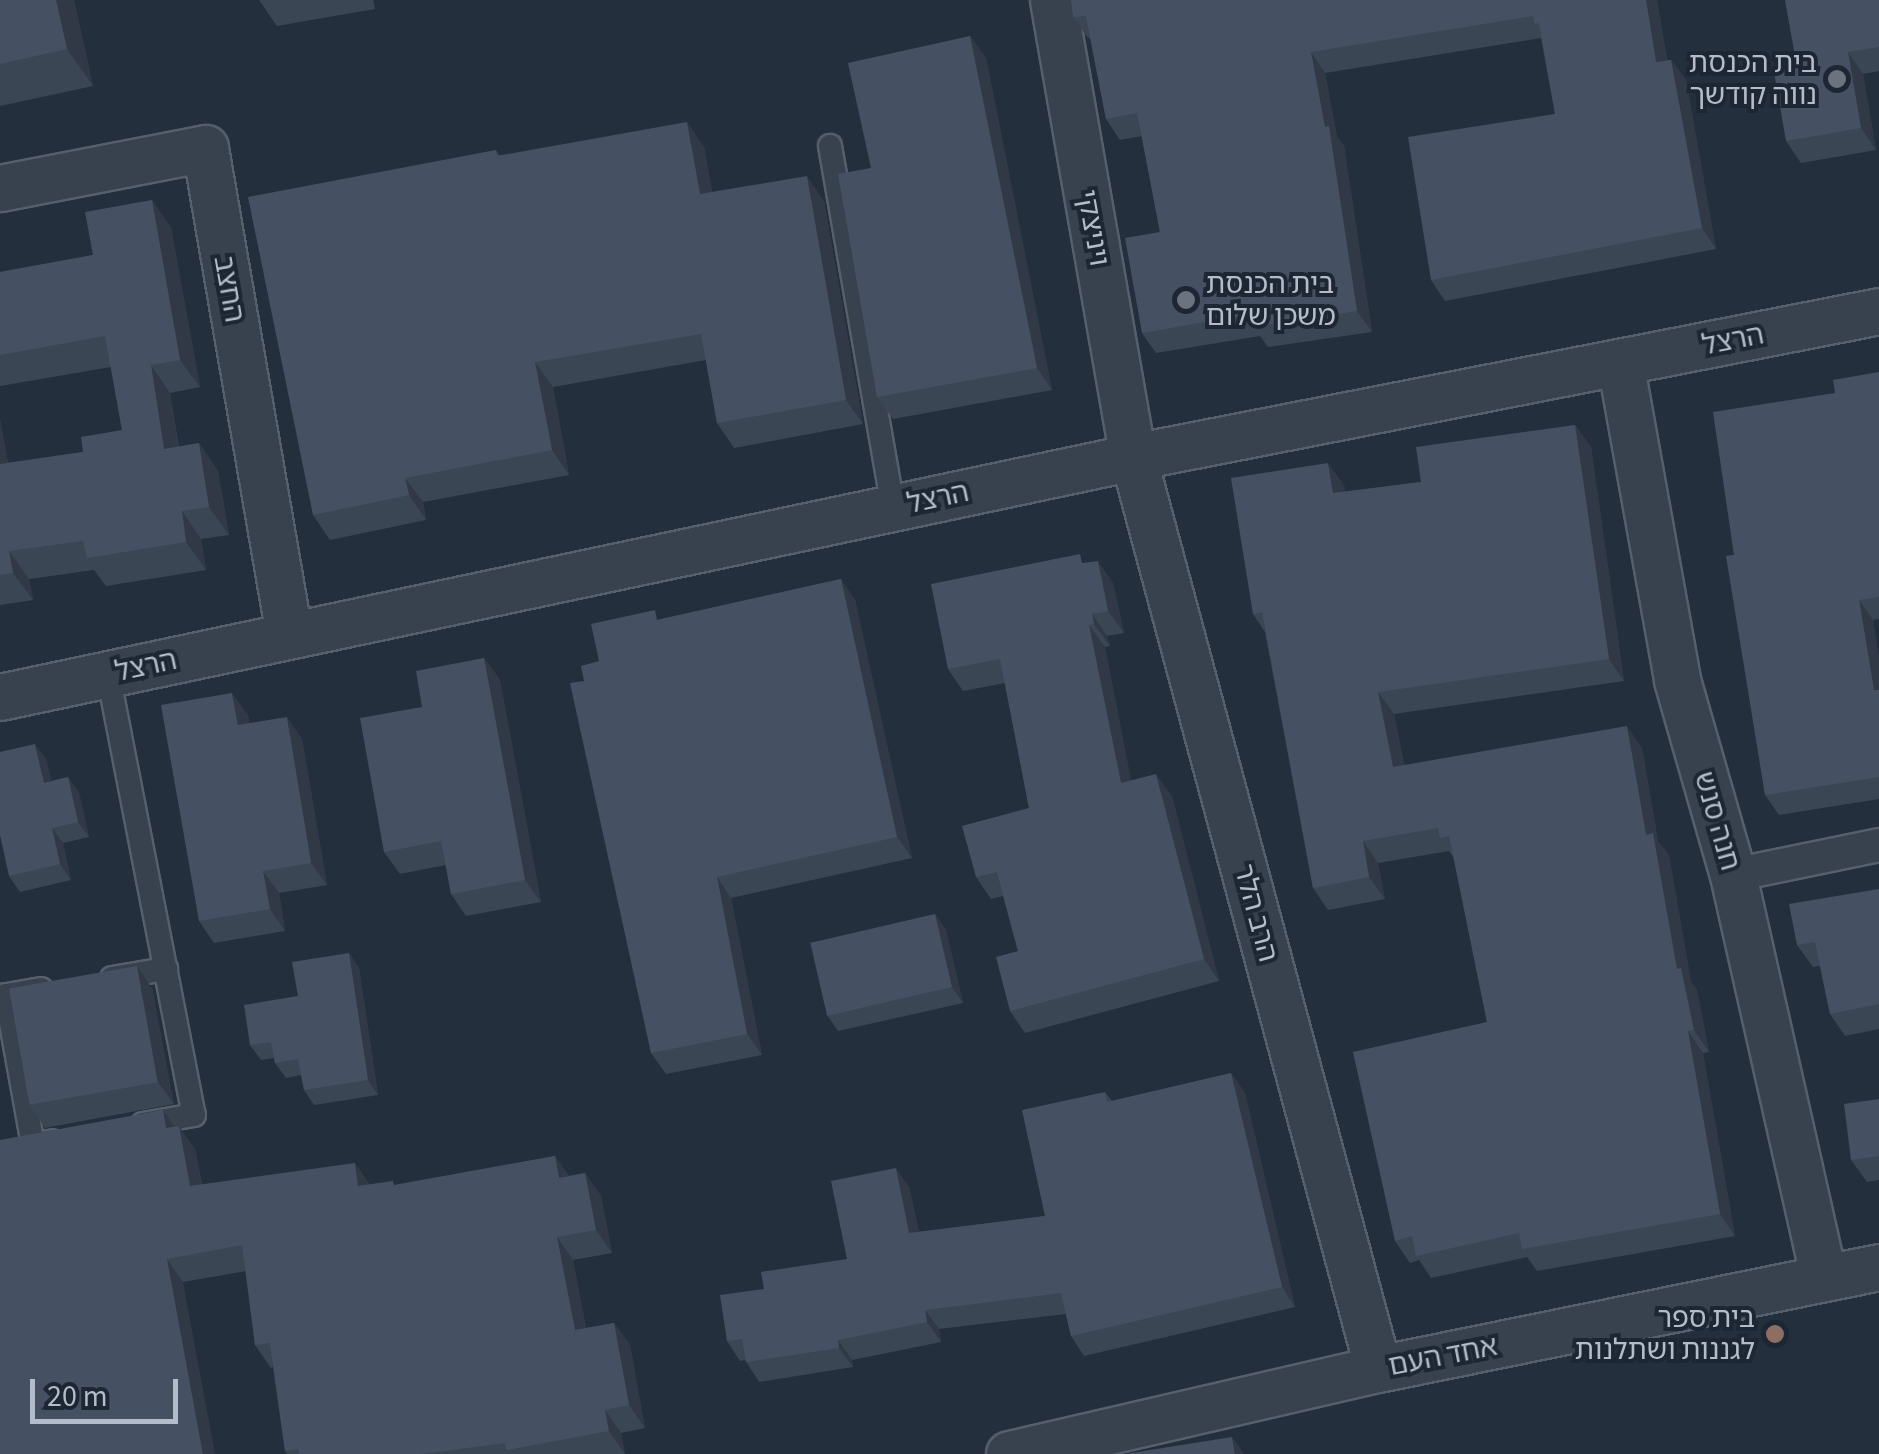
<!DOCTYPE html>
<meta charset="utf-8">
<style>
body{margin:0}
#map{position:relative;width:1879px;height:1454px;overflow:hidden;background:#242f3e;font-family:"Source Sans 3","Noto Sans Hebrew",sans-serif}
div>[style]{position:absolute}
.roads{filter:drop-shadow(2px 0 #565f6c) drop-shadow(-2px 0 #565f6c) drop-shadow(0 2px #565f6c) drop-shadow(0 -2px #565f6c)}
.service>*{height:22px;margin:-11px;padding:0 11px;transform-origin:11px;border-radius:11px;background:#38414e}
.pedestrian>*{height:32px;margin:-16px;padding:0 16px;transform-origin:16px;border-radius:16px;background:#38414e}
.minor>*{height:45px;margin:-22.5px;padding:0 22.5px;transform-origin:22.5px;border-radius:22.5px;background:#38414e}
.wall>*{inset:0;background:#3b4654}
.shaded-wall>*{inset:0;background:#303945}
.building>*{inset:0;background:#455162;transform-origin:0 0}
.dots>*{width:28px;height:28px;translate:-50% -50%;box-sizing:border-box;border:5px solid #1d2633;border-radius:50%}
span{translate:-50% -50%;white-space:nowrap;text-align:center;line-height:1.15;-webkit-text-stroke:8px #1d2633;paint-order:stroke}
.poi-label{font-size:28px;color:#b4bcc9}
.right{translate:-100% -50%;text-align:right}
.left{translate:0 -50%;text-align:left}
.street-label{font-size:28px;color:#b4bcc9}
.scale{position:absolute;left:30px;top:1379px;width:148px;height:45px;box-sizing:border-box;border:5px solid #b4bcc9;border-top:0;padding-left:12px;font-size:30px;line-height:35px;white-space:nowrap;color:#b4bcc9;-webkit-text-stroke:8px #1d2633;paint-order:stroke}
</style>
<div id="map">
<div class="roads">
<div class="service">
<i style="left:830px;top:146px;width:366px;rotate:80.1deg"></i>
<i style="left:108px;top:674px;width:449px;rotate:79deg"></i>
<i style="left:194px;top:1115px;width:52px;rotate:170deg"></i>
<i style="left:112px;top:978px;width:55px;rotate:-9.5deg"></i>
<i style="left:41px;top:989px;width:36px;rotate:170deg"></i>
<i style="left:6px;top:995px;width:152px;rotate:79.8deg"></i>
<i style="left:33px;top:1145px;width:20px;rotate:-11deg"></i>
</div>
<div class="pedestrian">
<i style="left:1733px;top:875px;width:149px;rotate:-11.6deg"></i>
</div>
<div class="minor">
<i style="left:1053px;top:0;width:464px;rotate:80.1deg"></i>
<i style="left:1133px;top:457px;width:944px;rotate:74.96deg"></i>
<i style="left:0;top:188px;width:209px;rotate:-11deg"></i>
<i style="left:205px;top:148px;width:494px;rotate:80.2deg"></i>
<i style="left:1620px;top:362px;width:323px;rotate:79.8deg"></i>
<i style="left:1677px;top:680px;width:203px;rotate:74deg"></i>
<i style="left:1733px;top:875px;width:413px;rotate:77.3deg"></i>
<i style="left:0;top:697px;width:1158px;rotate:-11.96deg"></i>
<i style="left:1133px;top:457px;width:760px;rotate:-11.07deg"></i>
<i style="left:1009px;top:1454px;width:379px;rotate:-13deg"></i>
<i style="left:1378px;top:1369px;width:511px;rotate:-11.51deg"></i>
</div>
</div>
<div class="wall">
<i style="clip-path:polygon(0 0,74px 0,93px 86px,0 106px)"></i>
<i style="clip-path:polygon(259px 0,375px 0,373px 0,375px 9px,277px 26px)"></i>
<i style="clip-path:polygon(1071px 0,1657px 0,1667px 60px,1671px 60px,1686px 80px,1716px 249px,1445px 301px,1431px 280px,1555px 114px,1541px 38px,1325px 73px,1337px 137px,1344px 146px,1372px 332px,1268px 347px,1260px 336px,1156px 353px,1142px 333px,1160px 232px,1142px 136px,1120px 140px,1106px 119px,1090px 38px,1088px 38px,1073px 17px)"></i>
<i style="clip-path:polygon(1879px 0,1879px 71px,1863px 74px,1876px 150px,1801px 163px,1786px 141px,1796px 62px)"></i>
<i style="clip-path:polygon(970px 36px,986px 58px,1052px 390px,893px 419px,877px 397px,871px 168px)"></i>
<i style="clip-path:polygon(704px 147px,712px 192px,824px 201px,863px 424px,734px 448px,717px 423px,706px 360px,553px 387px,569px 475px,423px 502px,426px 520px,330px 540px,313px 515px,496px 150px,499px 155px)"></i>
<i style="clip-path:polygon(152px 200px,171px 228px,200px 387px,170px 393px,179px 447px,199px 443px,218px 471px,229px 535px,201px 539px,206px 570px,106px 586px,94px 570px,29px 579px,33px 600px,0 605px,0 419px,8px 463px,83px 452px,122px 430px,111px 367px,0 386px,0 272px,93px 255px)"></i>
<i style="clip-path:polygon(1879px 372px,1879px 619px,1873px 620px,1879px 659px,1879px 799px,1779px 815px,1765px 795px,1734px 555px,1835px 393px)"></i>
<i style="clip-path:polygon(1575px 425px,1591px 447px,1624px 681px,1394px 714px,1404px 765px,1642px 748px,1658px 841px,1669px 855px,1691px 982px,1697px 990px,1709px 1052px,1703px 1053px,1735px 1236px,1537px 1271px,1527px 1257px,1431px 1278px,1419px 1260px,1410px 1263px,1395px 1241px,1487px 1022px,1454px 858px,1449px 851px,1378px 863px,1385px 899px,1328px 910px,1313px 888px,1265px 632px,1253px 614px,1344px 485px,1345px 492px,1421px 482px)"></i>
<i style="clip-path:polygon(1086px 563px,1113px 583px,1124px 633px,1107px 636px,1110px 646px,1105px 647px,1131px 781px,1172px 796px,1219px 981px,1025px 1033px,1010px 1011px,1018px 951px,1003px 896px,991px 899px,976px 877px,1029px 808px,1005px 683px,963px 691px,948px 669px)"></i>
<i style="clip-path:polygon(841px 579px,855px 600px,912px 858px,731px 898px,762px 1055px,666px 1074px,651px 1053px,599px 661px,661px 619px)"></i>
<i style="clip-path:polygon(484px 658px,500px 680px,541px 902px,466px 916px,451px 894px,446px 865px,400px 874px,384px 852px,422px 707px)"></i>
<i style="clip-path:polygon(248px 715px,249px 723px,302px 739px,327px 885px,279px 893px,285px 931px,214px 943px,199px 921px)"></i>
<i style="clip-path:polygon(46px 759px,51px 781px,68px 777px,79px 793px,89px 837px,63px 843px,71px 880px,20px 892px,9px 876px)"></i>
<i style="clip-path:polygon(1879px 889px,1879px 1029px,1845px 1036px,1830px 1014px,1820px 966px,1813px 967px,1797px 945px)"></i>
<i style="clip-path:polygon(935px 914px,946px 930px,963px 1003px,838px 1031px,827px 1015px)"></i>
<i style="clip-path:polygon(349px 953px,359px 968px,378px 1095px,314px 1105px,304px 1090px,301px 1075px,286px 1078px,275px 1063px,274px 1058px,261px 1060px,250px 1045px,298px 996px)"></i>
<i style="clip-path:polygon(152px 988px,174px 1104px,45px 1128px,30px 1106px)"></i>
<i style="clip-path:polygon(1231px 1073px,1245px 1093px,1295px 1307px,1084px 1356px,1071px 1336px,1066px 1314px,939px 1329px,941px 1342px,852px 1360px,853px 1367px,759px 1382px,745px 1360px,740px 1361px,727px 1341px,764px 1289px,847px 1259px,909px 1187px,919px 1232px,1045px 1216px,1105px 1092px,1112px 1101px)"></i>
<i style="clip-path:polygon(1879px 1099px,1879px 1180px,1867px 1182px,1851px 1160px)"></i>
<i style="clip-path:polygon(175px 1127px,195px 1149px,202px 1184px,396px 1185px,555px 1156px,569px 1176px,585px 1173px,601px 1196px,612px 1253px,573px 1260px,586px 1328px,614px 1323px,630px 1345px,645px 1428px,621px 1433px,625px 1454px,287px 1454px,285px 1451px,273px 1367px,271px 1368px,255px 1345px,246px 1271px,183px 1282px,0 1454px)"></i>
</div>
<div class="shaded-wall">
<i style="clip-path:polygon(56px 0,74px 0,93px 86px,67px 49px)"></i>
<i style="clip-path:polygon(1646px 0,1657px 0,1670px 83px,1656px 62px)"></i>
<i style="clip-path:polygon(970px 36px,986px 58px,1052px 390px,1037px 368px)"></i>
<i style="clip-path:polygon(1311px 52px,1325px 73px,1337px 137px,1344px 146px,1372px 332px,1357px 311px)"></i>
<i style="clip-path:polygon(1848px 52px,1863px 74px,1876px 150px,1861px 128px)"></i>
<i style="clip-path:polygon(1671px 60px,1686px 80px,1716px 249px,1702px 228px)"></i>
<i style="clip-path:polygon(687px 122px,704px 147px,717px 219px,700px 194px)"></i>
<i style="clip-path:polygon(807px 176px,824px 201px,863px 424px,846px 400px)"></i>
<i style="clip-path:polygon(152px 200px,171px 228px,200px 387px,180px 360px)"></i>
<i style="clip-path:polygon(535px 362px,553px 387px,569px 475px,552px 450px)"></i>
<i style="clip-path:polygon(151px 365px,170px 393px,183px 477px,164px 449px)"></i>
<i style="clip-path:polygon(0 419px,14px 493px,0 473px)"></i>
<i style="clip-path:polygon(1575px 425px,1591px 447px,1624px 681px,1609px 659px)"></i>
<i style="clip-path:polygon(199px 443px,218px 471px,229px 535px,209px 507px)"></i>
<i style="clip-path:polygon(1328px 463px,1344px 485px,1349px 515px,1333px 493px)"></i>
<i style="clip-path:polygon(405px 478px,423px 502px,426px 520px,409px 495px)"></i>
<i style="clip-path:polygon(182px 511px,201px 539px,206px 570px,186px 542px)"></i>
<i style="clip-path:polygon(9px 551px,29px 579px,33px 600px,13px 573px)"></i>
<i style="clip-path:polygon(1098px 561px,1113px 583px,1124px 633px,1108px 611px)"></i>
<i style="clip-path:polygon(841px 579px,855px 600px,912px 858px,897px 837px)"></i>
<i style="clip-path:polygon(1859px 600px,1873px 620px,1879px 659px,1879px 698px,1874px 690px)"></i>
<i style="clip-path:polygon(1092px 614px,1107px 636px,1110px 646px,1094px 624px)"></i>
<i style="clip-path:polygon(1089px 625px,1105px 647px,1136px 805px,1121px 783px)"></i>
<i style="clip-path:polygon(484px 658px,500px 680px,541px 902px,525px 880px)"></i>
<i style="clip-path:polygon(1378px 692px,1394px 714px,1408px 789px,1393px 767px)"></i>
<i style="clip-path:polygon(232px 693px,248px 715px,253px 747px,238px 725px)"></i>
<i style="clip-path:polygon(287px 717px,302px 739px,327px 885px,311px 863px)"></i>
<i style="clip-path:polygon(1627px 726px,1642px 748px,1658px 841px,1669px 855px,1691px 982px,1697px 990px,1709px 1052px,1694px 1030px,1677px 969px,1646px 835px)"></i>
<i style="clip-path:polygon(35px 744px,46px 759px,55px 798px,44px 783px)"></i>
<i style="clip-path:polygon(1156px 774px,1172px 796px,1219px 981px,1204px 959px)"></i>
<i style="clip-path:polygon(68px 777px,79px 793px,89px 837px,78px 822px)"></i>
<i style="clip-path:polygon(52px 828px,63px 843px,71px 880px,60px 864px)"></i>
<i style="clip-path:polygon(1363px 841px,1378px 863px,1385px 899px,1369px 877px)"></i>
<i style="clip-path:polygon(263px 871px,279px 893px,285px 931px,270px 909px)"></i>
<i style="clip-path:polygon(717px 877px,731px 898px,762px 1055px,747px 1034px)"></i>
<i style="clip-path:polygon(935px 914px,946px 930px,963px 1003px,952px 987px)"></i>
<i style="clip-path:polygon(349px 953px,359px 968px,378px 1095px,368px 1080px)"></i>
<i style="clip-path:polygon(137px 966px,152px 988px,174px 1104px,158px 1082px)"></i>
<i style="clip-path:polygon(1688px 1031px,1703px 1053px,1735px 1236px,1720px 1214px)"></i>
<i style="clip-path:polygon(1231px 1073px,1245px 1093px,1295px 1307px,1282px 1287px)"></i>
<i style="clip-path:polygon(163px 1110px,179px 1133px,166px 1128px)"></i>
<i style="clip-path:polygon(179px 1126px,195px 1149px,206px 1208px,190px 1186px)"></i>
<i style="clip-path:polygon(555px 1156px,571px 1179px,559px 1178px)"></i>
<i style="clip-path:polygon(355px 1163px,371px 1186px,358px 1186px)"></i>
<i style="clip-path:polygon(896px 1168px,909px 1187px,923px 1252px,909px 1233px)"></i>
<i style="clip-path:polygon(585px 1173px,601px 1196px,612px 1253px,596px 1230px)"></i>
<i style="clip-path:polygon(557px 1237px,573px 1260px,591px 1353px,575px 1330px)"></i>
<i style="clip-path:polygon(167px 1259px,183px 1282px,215px 1454px,203px 1454px)"></i>
<i style="clip-path:polygon(925px 1310px,939px 1329px,941px 1342px,927px 1322px)"></i>
<i style="clip-path:polygon(614px 1323px,630px 1345px,645px 1428px,629px 1405px)"></i>
<i style="clip-path:polygon(838px 1340px,852px 1360px,853px 1367px,839px 1348px)"></i>
<i style="clip-path:polygon(605px 1410px,621px 1433px,625px 1454px,609px 1431px)"></i>
<i style="clip-path:polygon(1232px 1437px,1243px 1452px,1243px 1454px,1235px 1454px)"></i>
</div>
<div class="building">
<i style="clip-path:polygon(0 0,56px 0,67px 49px,0 64px)"></i>
<i style="clip-path:polygon(1071px 0,1646px 0,1656px 62px,1671px 60px,1702px 228px,1431px 280px,1408px 137px,1555px 114px,1539px 23px,1535px 24px,1533px 16px,1311px 52px,1325px 127px,1329px 126px,1357px 311px,1253px 327px,1251px 314px,1142px 333px,1125px 238px,1160px 232px,1137px 113px,1106px 119px,1086px 16px,1073px 17px)"></i>
<i style="clip-path:polygon(1785px 0,1879px 0,1879px 47px,1848px 52px,1861px 128px,1786px 141px,1773px 66px,1796px 62px)"></i>
<i style="clip-path:polygon(970px 36px,1037px 368px,877px 397px,838px 174px,871px 168px,848px 63px)"></i>
<i style="clip-path:polygon(687px 122px,700px 194px,807px 176px,846px 400px,717px 423px,701px 334px,535px 362px,552px 450px,405px 478px,409px 495px,313px 515px,248px 197px,496px 150px,497px 156px)"></i>
<i style="clip-path:polygon(152px 200px,180px 360px,151px 365px,164px 449px,199px 443px,209px 507px,182px 511px,186px 542px,87px 558px,83px 541px,9px 551px,13px 573px,0 575px,0 464px,83px 452px,81px 437px,122px 430px,105px 336px,0 355px,0 272px,93px 255px,85px 212px)"></i>
<i style="clip-path:polygon(1879px 372px,1879px 597px,1859px 600px,1874px 690px,1879px 690px,1879px 777px,1765px 795px,1726px 556px,1734px 555px,1713px 412px,1835px 393px,1833px 380px)"></i>
<i style="clip-path:polygon(1575px 425px,1609px 659px,1378px 692px,1393px 767px,1627px 726px,1646px 835px,1653px 833px,1677px 969px,1681px 968px,1694px 1030px,1688px 1031px,1720px 1214px,1522px 1249px,1519px 1233px,1416px 1256px,1412px 1236px,1395px 1241px,1353px 1052px,1487px 1022px,1449px 836px,1440px 838px,1438px 828px,1363px 841px,1369px 877px,1313px 888px,1262px 612px,1253px 614px,1231px 478px,1328px 463px,1333px 493px,1421px 482px,1416px 447px)"></i>
<i style="clip-path:polygon(1080px 554px,1082px 563px,1098px 561px,1108px 611px,1092px 614px,1094px 624px,1089px 625px,1121px 783px,1156px 774px,1204px 959px,1010px 1011px,996px 957px,1018px 951px,997px 872px,976px 877px,962px 826px,1029px 808px,1000px 659px,948px 669px,931px 584px)"></i>
<i style="clip-path:polygon(841px 579px,897px 837px,717px 877px,747px 1034px,651px 1053px,570px 683px,584px 681px,581px 666px,599px 661px,591px 624px,655px 610px,657px 620px)"></i>
<i style="clip-path:polygon(484px 658px,525px 880px,451px 894px,441px 841px,384px 852px,360px 718px,422px 707px,416px 671px)"></i>
<i style="clip-path:polygon(232px 693px,238px 725px,287px 717px,311px 863px,263px 871px,270px 909px,199px 921px,161px 705px)"></i>
<i style="clip-path:polygon(35px 744px,44px 783px,68px 777px,78px 822px,52px 828px,60px 864px,9px 876px,0 835px,0 752px)"></i>
<i style="clip-path:polygon(1879px 889px,1879px 1004px,1830px 1014px,1815px 942px,1797px 945px,1789px 904px)"></i>
<i style="left:935px;top:914px;width:75px;height:128px;rotate:77deg"></i>
<i style="clip-path:polygon(349px 953px,368px 1080px,304px 1090px,298px 1059px,275px 1063px,271px 1042px,250px 1045px,244px 1005px,298px 996px,292px 962px)"></i>
<i style="left:137px;top:966px;width:118px;height:130px;rotate:80deg"></i>
<i style="clip-path:polygon(1231px 1073px,1282px 1287px,1071px 1336px,1061px 1293px,925px 1310px,927px 1322px,838px 1340px,839px 1348px,746px 1362px,742px 1339px,727px 1341px,720px 1295px,764px 1289px,761px 1272px,847px 1259px,831px 1181px,896px 1168px,909px 1233px,1045px 1216px,1022px 1110px,1105px 1092px,1107px 1102px)"></i>
<i style="clip-path:polygon(1879px 1099px,1879px 1156px,1851px 1160px,1844px 1104px)"></i>
<i style="clip-path:polygon(163px 1110px,166px 1128px,179px 1126px,190px 1186px,355px 1163px,358px 1186px,393px 1181px,394px 1185px,555px 1156px,559px 1178px,585px 1173px,596px 1230px,557px 1237px,575px 1330px,614px 1323px,629px 1405px,605px 1410px,609px 1431px,506px 1450px,505px 1443px,422px 1454px,299px 1454px,298px 1449px,285px 1451px,270px 1343px,255px 1345px,242px 1245px,167px 1259px,203px 1454px,0 1454px,0 1140px)"></i>
<i style="clip-path:polygon(1232px 1437px,1235px 1454px,1125px 1454px)"></i>
</div>
<div class="dots">
<i style="left:1837px;top:79px;background:#6b7280"></i>
<i style="left:1186px;top:300px;background:#6b7280"></i>
<i style="left:1775px;top:1334px;background:#8d6e63"></i>
</div>
<div class="poi-label">
<span class="right" style="left:1817px;top:79px">בית הכנסת<br>נווה קודשך</span>
<span class="left" style="left:1206px;top:300px">בית הכנסת<br>משכן שלום</span>
<span class="right" style="left:1755px;top:1334px">בית ספר<br>לגננות ושתלנות</span>
</div>
<div class="street-label">
<span style="left:1093px;top:228px;rotate:80deg">ויניצקי</span>
<span style="left:229px;top:289px;rotate:80deg">החצב</span>
<span style="left:1733px;top:340px;rotate:-11deg">הרצל</span>
<span style="left:938px;top:498px;rotate:-12deg">הרצל</span>
<span style="left:146px;top:666px;rotate:-12deg">הרצל</span>
<span style="left:1717px;top:821px;rotate:74deg">חנה סנש</span>
<span style="left:1256px;top:913px;rotate:75deg">הרב הלר</span>
<span style="left:1443px;top:1356px;rotate:-11deg">אחד העם</span>
</div>
<div class="scale">20 m</div>
</div>
